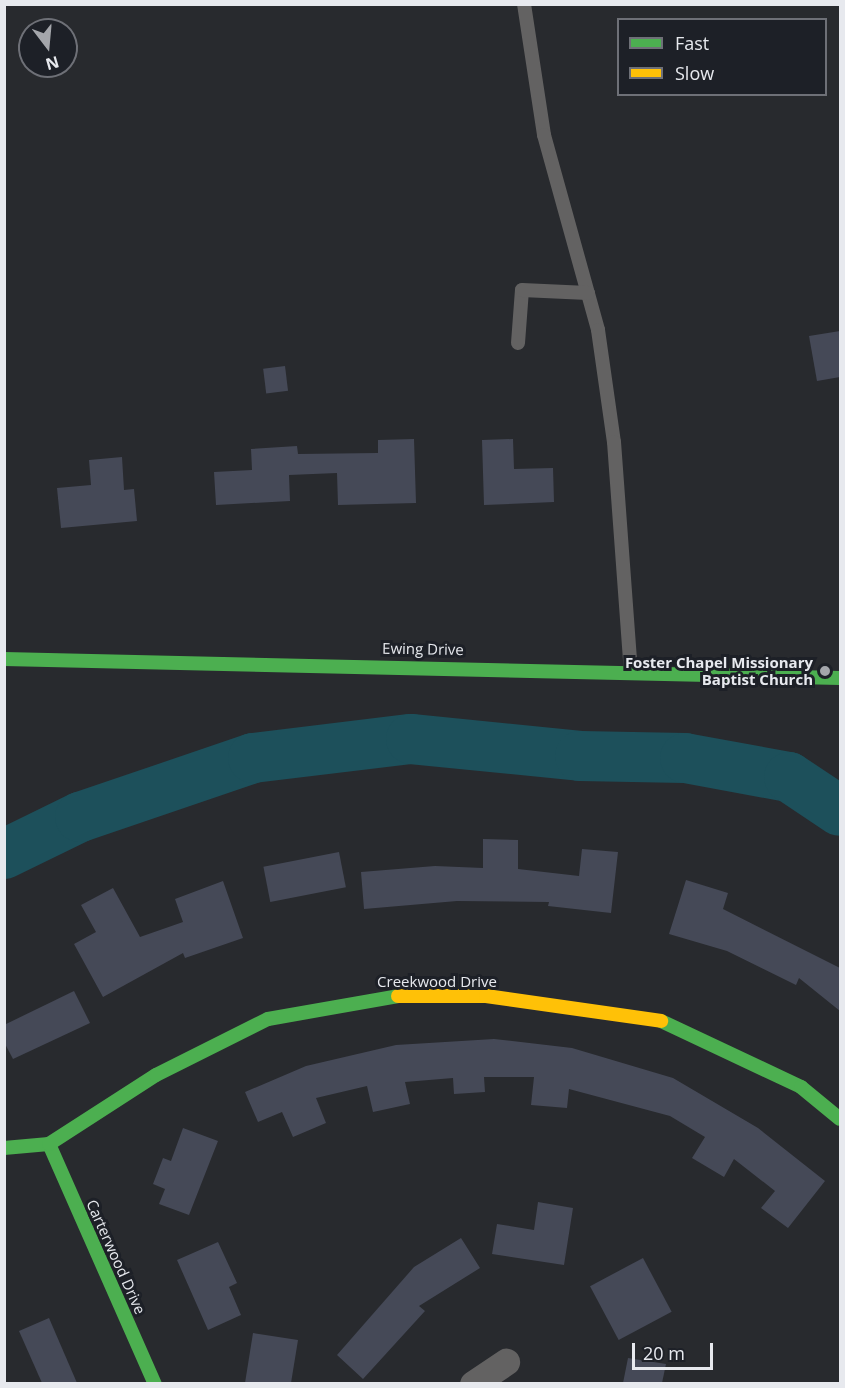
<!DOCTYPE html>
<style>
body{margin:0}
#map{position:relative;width:845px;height:1388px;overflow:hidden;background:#282a2e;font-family:"Open Sans",sans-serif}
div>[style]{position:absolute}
.river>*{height:50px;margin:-25px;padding:0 25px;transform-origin:25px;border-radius:25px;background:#1d505b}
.building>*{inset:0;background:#454957;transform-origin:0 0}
.lane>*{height:14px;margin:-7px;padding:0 7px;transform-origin:7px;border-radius:7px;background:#636262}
.street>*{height:27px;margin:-13.5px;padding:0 13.5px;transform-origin:13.5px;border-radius:13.5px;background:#636262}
.fast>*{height:14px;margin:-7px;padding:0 7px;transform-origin:7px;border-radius:7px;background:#4caf50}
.slow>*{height:14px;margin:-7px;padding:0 7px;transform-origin:7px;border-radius:7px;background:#ffc107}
.dots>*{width:16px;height:16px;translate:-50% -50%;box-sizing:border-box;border:3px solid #1d2027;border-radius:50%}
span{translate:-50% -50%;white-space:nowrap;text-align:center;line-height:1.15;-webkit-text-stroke:6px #1d2027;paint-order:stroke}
.street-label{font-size:15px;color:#e7e9ee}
.poi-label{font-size:15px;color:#e7e9ee;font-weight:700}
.right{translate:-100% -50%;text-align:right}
.frame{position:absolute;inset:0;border:6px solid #e7e9ee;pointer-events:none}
.legend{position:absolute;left:617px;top:18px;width:210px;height:78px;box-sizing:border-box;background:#1d2027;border:2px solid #6e7077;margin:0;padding:8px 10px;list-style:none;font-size:18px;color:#e7e9ee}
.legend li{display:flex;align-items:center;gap:12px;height:30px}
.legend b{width:30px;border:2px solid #6e7077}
.north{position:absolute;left:18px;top:18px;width:60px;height:60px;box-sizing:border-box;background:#1d2027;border:2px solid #6e7077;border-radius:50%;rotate:164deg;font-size:16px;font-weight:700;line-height:24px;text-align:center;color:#e7e9ee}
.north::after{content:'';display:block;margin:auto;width:21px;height:27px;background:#a4a6ab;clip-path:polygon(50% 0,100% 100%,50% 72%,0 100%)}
.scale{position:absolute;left:632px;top:1343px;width:81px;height:27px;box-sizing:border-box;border:3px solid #e7e9ee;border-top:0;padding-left:8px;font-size:18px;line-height:21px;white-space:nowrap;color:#e7e9ee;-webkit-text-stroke:4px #1d2027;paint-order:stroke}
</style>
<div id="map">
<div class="river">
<i style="left:4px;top:854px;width:85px;rotate:-26deg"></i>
<i style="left:80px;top:817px;width:183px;rotate:-18.8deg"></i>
<i style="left:253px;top:758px;width:159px;rotate:-6.9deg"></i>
<i style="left:411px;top:739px;width:170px;rotate:5.7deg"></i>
<i style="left:580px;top:756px;width:105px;rotate:1.1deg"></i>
<i style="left:685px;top:758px;width:106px;rotate:10.4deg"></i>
<i style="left:789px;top:777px;width:61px;rotate:33.7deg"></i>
</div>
<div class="building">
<i style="clip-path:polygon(840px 331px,840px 377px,817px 381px,809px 336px)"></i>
<i style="left:285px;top:366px;width:25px;height:22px;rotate:83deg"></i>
<i style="clip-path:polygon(414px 439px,416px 503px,338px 505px,337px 473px,289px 475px,290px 501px,216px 505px,214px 472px,252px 470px,251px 449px,297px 446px,298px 454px,378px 453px,378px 440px)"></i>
<i style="clip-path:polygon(513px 439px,514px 469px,553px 468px,554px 502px,484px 505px,482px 440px)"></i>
<i style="clip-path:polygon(122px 457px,124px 490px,134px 489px,137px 521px,61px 528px,57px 488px,91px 485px,89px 460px)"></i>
<i style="clip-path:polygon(483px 839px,518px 840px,518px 869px,579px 876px,582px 849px,618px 852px,611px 913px,548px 906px,549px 902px,457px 901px,364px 909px,361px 872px,435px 866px,483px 868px)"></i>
<i style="left:339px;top:852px;width:36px;height:77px;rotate:79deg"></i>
<i style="clip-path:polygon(686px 880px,728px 893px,723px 909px,840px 968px,840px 1011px,799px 978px,796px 985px,727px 951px,669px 934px)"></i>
<i style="clip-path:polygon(223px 881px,243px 938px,185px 958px,183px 953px,103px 997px,74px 944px,96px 932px,81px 905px,113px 888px,140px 937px,183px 922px,175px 899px)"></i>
<i style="clip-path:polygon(74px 991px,90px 1023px,13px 1059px,4px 1042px,4px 1025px)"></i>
<i style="clip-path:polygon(494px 1039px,572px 1048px,673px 1078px,758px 1128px,825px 1181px,788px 1228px,761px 1208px,775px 1191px,734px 1159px,724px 1177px,692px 1158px,705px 1137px,670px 1116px,569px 1089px,567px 1108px,531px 1105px,534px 1077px,484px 1077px,485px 1092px,454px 1094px,453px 1078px,405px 1082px,410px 1104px,373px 1112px,367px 1086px,316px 1098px,326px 1123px,293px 1137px,282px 1112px,258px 1122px,245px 1092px,306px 1066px,396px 1045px)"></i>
<i style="clip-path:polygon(183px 1128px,218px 1141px,189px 1215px,159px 1204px,165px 1189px,153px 1184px,163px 1158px,171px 1161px)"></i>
<i style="clip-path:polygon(538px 1202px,573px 1208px,564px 1265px,492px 1254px,497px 1224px,534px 1230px)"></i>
<i style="clip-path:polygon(461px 1238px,480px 1268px,419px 1306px,425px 1311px,363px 1379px,337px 1355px,414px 1267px)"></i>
<i style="clip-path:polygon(218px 1242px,237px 1283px,229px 1287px,241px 1315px,208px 1330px,177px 1260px)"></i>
<i style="left:643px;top:1258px;width:61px;height:60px;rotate:62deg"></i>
<i style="clip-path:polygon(49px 1318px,77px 1383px,42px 1383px,19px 1331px)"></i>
<i style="clip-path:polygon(253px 1333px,298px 1340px,291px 1383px,245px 1383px)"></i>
<i style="clip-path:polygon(628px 1358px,666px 1364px,662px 1383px,623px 1383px)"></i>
</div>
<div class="lane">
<i style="left:524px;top:4px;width:133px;rotate:81.3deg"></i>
<i style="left:544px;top:135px;width:202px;rotate:74.5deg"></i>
<i style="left:598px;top:330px;width:113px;rotate:81.9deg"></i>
<i style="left:614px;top:442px;width:230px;rotate:85.8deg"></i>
<i style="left:518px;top:343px;width:53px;rotate:-85.7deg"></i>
<i style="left:522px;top:290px;width:66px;rotate:2.6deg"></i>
</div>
<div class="street">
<i style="left:473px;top:1384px;width:40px;rotate:-34deg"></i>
</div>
<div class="fast">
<i style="left:4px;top:659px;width:836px;rotate:1.3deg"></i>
<i style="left:661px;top:1021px;width:155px;rotate:25.2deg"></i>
<i style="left:801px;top:1087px;width:50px;rotate:39.4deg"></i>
<i style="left:49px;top:1144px;width:262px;rotate:66.2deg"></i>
<i style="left:4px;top:1148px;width:45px;rotate:-5.1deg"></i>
<i style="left:49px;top:1144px;width:127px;rotate:-32.8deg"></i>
<i style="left:156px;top:1075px;width:125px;rotate:-26.6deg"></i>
<i style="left:268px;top:1019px;width:132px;rotate:-10deg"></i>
</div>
<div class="slow">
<i style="left:398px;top:996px;width:88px"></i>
<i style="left:486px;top:996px;width:177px;rotate:8.1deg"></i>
</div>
<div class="dots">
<i style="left:825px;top:671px;background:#a4a6ab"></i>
</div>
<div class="street-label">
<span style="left:423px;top:649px;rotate:1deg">Ewing Drive</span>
<span style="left:437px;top:982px">Creekwood Drive</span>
<span style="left:116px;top:1257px;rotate:66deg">Carterwood Drive</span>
</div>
<div class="poi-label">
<span class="right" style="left:813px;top:671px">Foster Chapel Missionary<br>Baptist Church</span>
</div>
<div class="frame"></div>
<ul class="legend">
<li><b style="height:8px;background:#4caf50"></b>Fast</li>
<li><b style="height:8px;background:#ffc107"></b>Slow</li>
</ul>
<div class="north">N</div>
<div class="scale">20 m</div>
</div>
